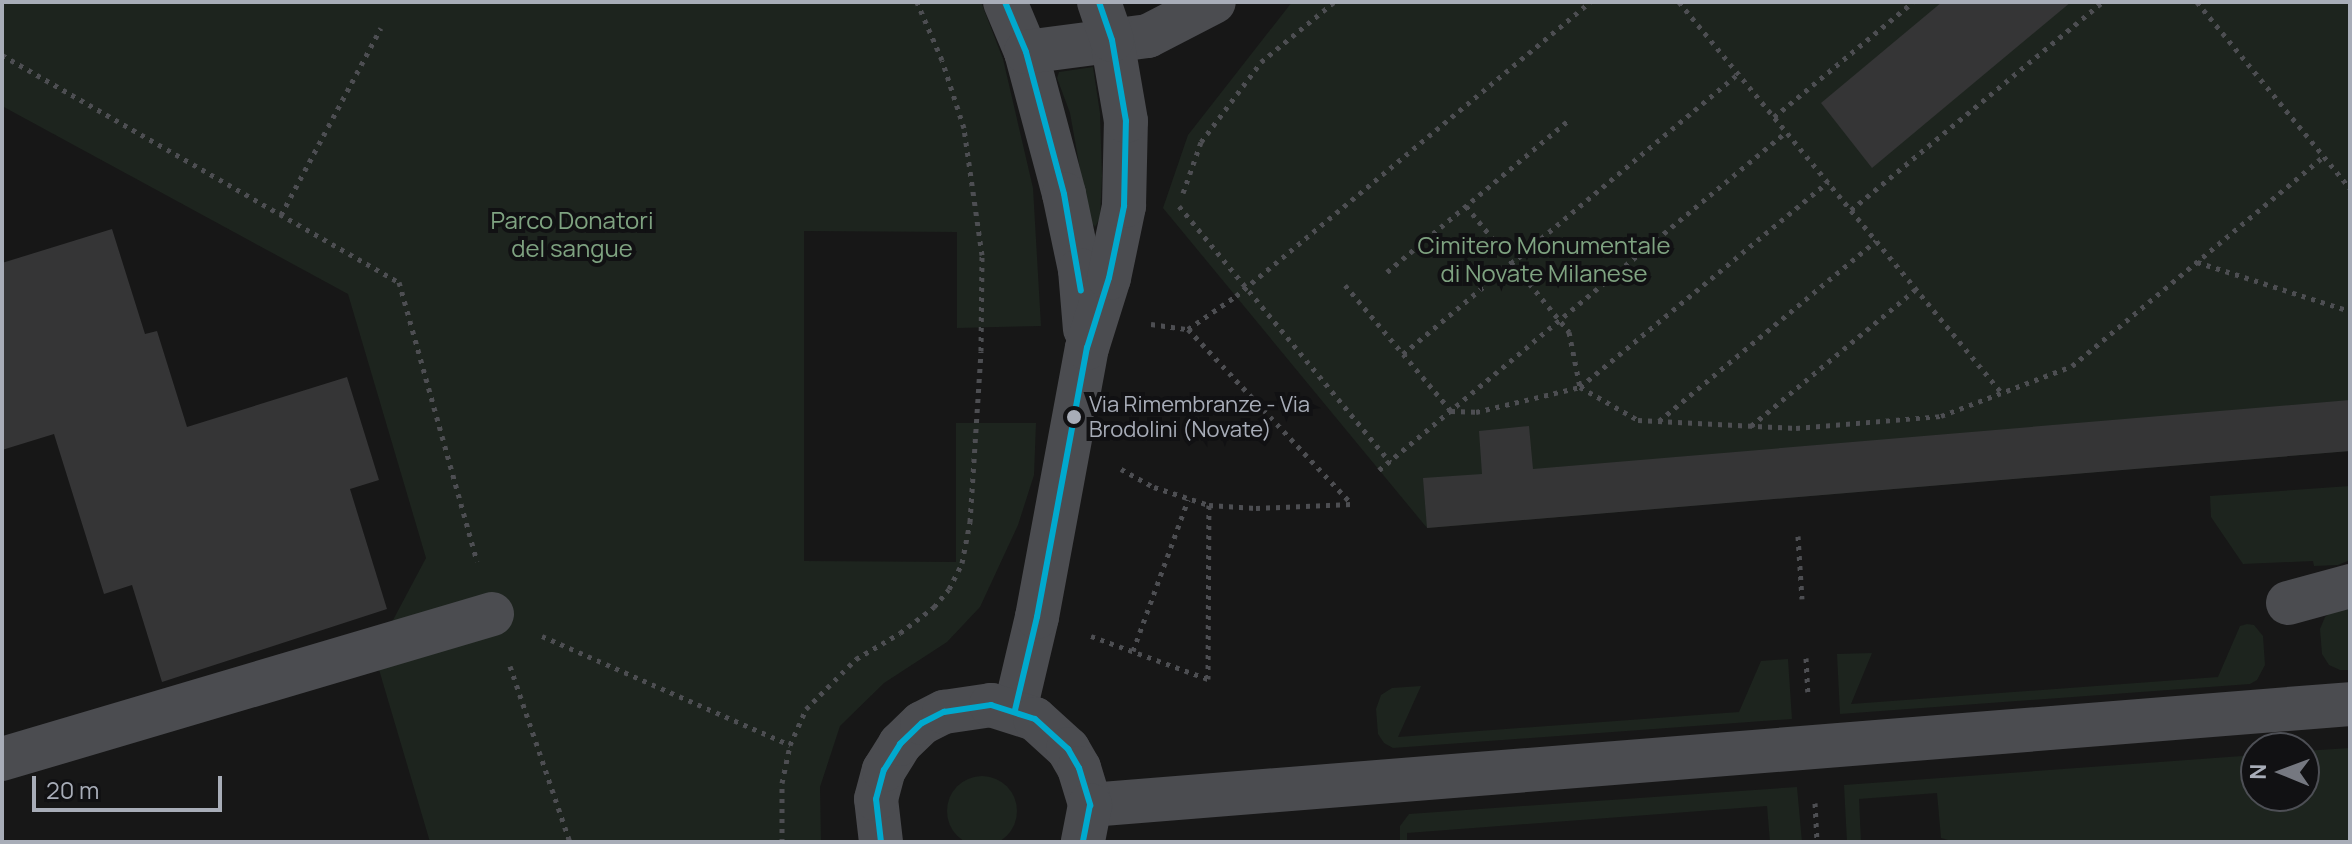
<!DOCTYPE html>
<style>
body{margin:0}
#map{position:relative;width:2352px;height:844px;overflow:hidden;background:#171717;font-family:Manrope,sans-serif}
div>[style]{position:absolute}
.green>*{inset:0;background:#1d241e}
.round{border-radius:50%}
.building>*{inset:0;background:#353536}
.path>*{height:5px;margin-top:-2.5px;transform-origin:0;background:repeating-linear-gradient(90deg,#4d4e52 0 4px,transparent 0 10px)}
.minor>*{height:44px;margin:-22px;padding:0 22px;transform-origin:22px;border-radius:22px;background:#4b4c50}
.bus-1>*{height:6px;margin:-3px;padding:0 3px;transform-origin:3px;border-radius:3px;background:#00a9ce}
.dots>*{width:22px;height:22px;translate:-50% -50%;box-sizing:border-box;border:4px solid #111113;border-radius:50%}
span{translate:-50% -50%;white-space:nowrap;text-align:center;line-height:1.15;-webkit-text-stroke:8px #111113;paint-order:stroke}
.bus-label{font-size:22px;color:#a8adb8}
.left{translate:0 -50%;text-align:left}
.park-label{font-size:24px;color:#7fa381}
.frame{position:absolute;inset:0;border:4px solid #a8adb8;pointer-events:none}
.north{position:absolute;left:2240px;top:732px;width:80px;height:80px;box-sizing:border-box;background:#111113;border:2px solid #4d4f55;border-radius:50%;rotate:271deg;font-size:22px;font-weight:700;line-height:32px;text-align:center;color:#a8adb8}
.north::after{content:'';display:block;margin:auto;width:28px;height:36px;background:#757880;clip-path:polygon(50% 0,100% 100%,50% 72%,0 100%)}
.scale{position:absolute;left:32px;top:776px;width:190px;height:36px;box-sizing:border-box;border:4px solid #a8adb8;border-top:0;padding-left:10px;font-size:24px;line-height:28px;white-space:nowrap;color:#a8adb8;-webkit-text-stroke:6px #111113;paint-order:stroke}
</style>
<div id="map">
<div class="green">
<i style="clip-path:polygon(2px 2px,981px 2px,1003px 59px,1033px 188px,1041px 326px,957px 328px,957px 232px,804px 231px,804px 561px,956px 562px,956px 423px,1036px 423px,1034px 475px,1018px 525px,980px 607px,947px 642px,884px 683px,840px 726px,820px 787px,821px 842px,430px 842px,367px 629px,392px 622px,426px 558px,348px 294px,2px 106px)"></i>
<i style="clip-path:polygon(1292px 2px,2350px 2px,2350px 451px,1427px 528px,1163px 208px,1188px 135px)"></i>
<i style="clip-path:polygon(1093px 67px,1100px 113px,1102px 176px,1100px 218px,1095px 227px,1089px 219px,1070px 113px,1057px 78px,1059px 72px)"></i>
<i style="clip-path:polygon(2350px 486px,2350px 560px,2338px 565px,2314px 566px,2313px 561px,2243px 564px,2211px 517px,2210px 496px)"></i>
<i style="clip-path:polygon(2350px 606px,2350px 670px,2340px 670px,2329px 665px,2322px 654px,2320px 629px,2325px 617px,2336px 608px)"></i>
<i style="clip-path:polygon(2247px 624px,2254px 625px,2263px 636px,2265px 665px,2257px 680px,2250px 684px,1840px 714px,1837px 654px,1872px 653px,1851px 704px,2218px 677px,2240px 626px)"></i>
<i style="clip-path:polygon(1788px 659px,1792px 719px,1393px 748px,1384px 743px,1378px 734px,1376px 709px,1381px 695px,1392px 688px,1421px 686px,1398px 737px,1739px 712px,1761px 661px)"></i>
<i style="clip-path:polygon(2350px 748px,2350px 842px,1955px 842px,1941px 838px,1937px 793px,1859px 799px,1861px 842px,1847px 842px,1844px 785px,2256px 755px,2256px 796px,2304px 796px,2304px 751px)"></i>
<i class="round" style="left:947px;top:776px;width:70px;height:70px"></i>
<i style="clip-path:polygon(1797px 787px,1802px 842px,1770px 842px,1767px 806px,1407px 833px,1407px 842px,1400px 842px,1400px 826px,1409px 814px)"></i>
</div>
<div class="building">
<i style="clip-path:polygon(1942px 2px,2071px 2px,1872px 168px,1821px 103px)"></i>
<i style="clip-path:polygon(112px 229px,145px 334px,157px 331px,187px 427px,347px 377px,379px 480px,350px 489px,387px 609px,162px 682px,132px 585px,104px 594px,54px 434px,2px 450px,2px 263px)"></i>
<i style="clip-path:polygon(2350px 400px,2350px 451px,1427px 528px,1423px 478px,1482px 474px,1479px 431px,1529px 426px,1533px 469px)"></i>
</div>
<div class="path">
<i style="left:1679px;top:2px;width:506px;rotate:50.46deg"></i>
<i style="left:2197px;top:2px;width:241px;rotate:50.6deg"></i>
<i style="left:2px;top:55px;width:457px;rotate:29.8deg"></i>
<i style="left:399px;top:282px;width:290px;rotate:74.4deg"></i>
<i style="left:1774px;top:117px;width:180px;rotate:-39.6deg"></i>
<i style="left:1183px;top:193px;width:54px;rotate:-70.6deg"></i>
<i style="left:1201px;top:142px;width:100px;rotate:-53.1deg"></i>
<i style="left:1261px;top:62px;width:94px;rotate:-39.4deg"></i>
<i style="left:1179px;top:206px;width:332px;rotate:50.5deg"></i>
<i style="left:1466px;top:206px;width:163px;rotate:50.7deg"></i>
<i style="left:1569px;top:332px;width:56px;rotate:78.7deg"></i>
<i style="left:1580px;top:387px;width:322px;rotate:-39.6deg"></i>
<i style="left:1851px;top:210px;width:326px;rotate:-39.6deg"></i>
<i style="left:281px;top:215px;width:212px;rotate:-61.9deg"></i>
<i style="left:2197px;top:262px;width:161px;rotate:17.8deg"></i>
<i style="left:1387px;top:272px;width:237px;rotate:-39.9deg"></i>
<i style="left:1345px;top:285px;width:165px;rotate:49.9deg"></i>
<i style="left:1451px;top:411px;width:25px;rotate:2deg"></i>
<i style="left:1476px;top:412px;width:107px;rotate:-13.5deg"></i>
<i style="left:1580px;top:387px;width:67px;rotate:29.6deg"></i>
<i style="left:1638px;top:420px;width:158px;rotate:2.9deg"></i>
<i style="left:1796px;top:428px;width:145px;rotate:-4.7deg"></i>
<i style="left:1941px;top:416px;width:140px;rotate:-20.9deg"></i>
<i style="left:2072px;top:366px;width:328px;rotate:-39.8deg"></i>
<i style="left:1151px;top:324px;width:37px;rotate:8deg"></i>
<i style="left:1188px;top:329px;width:58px;rotate:-34.5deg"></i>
<i style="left:1236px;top:296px;width:460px;rotate:-39.7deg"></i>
<i style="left:1188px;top:329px;width:238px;rotate:46.9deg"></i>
<i style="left:1403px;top:354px;width:437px;rotate:-39.9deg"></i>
<i style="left:1659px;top:421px;width:282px;rotate:-39.7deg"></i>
<i style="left:1751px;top:426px;width:214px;rotate:-39.7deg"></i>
<i style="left:1121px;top:469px;width:38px;rotate:29deg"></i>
<i style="left:1154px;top:487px;width:58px;rotate:18.1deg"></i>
<i style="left:1209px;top:505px;width:47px;rotate:3.7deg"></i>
<i style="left:1256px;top:508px;width:96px;rotate:-2.4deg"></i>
<i style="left:1379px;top:470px;width:529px;rotate:-39.71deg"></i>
<i style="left:1798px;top:536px;width:63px;rotate:86.4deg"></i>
<i style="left:542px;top:636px;width:271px;rotate:23.7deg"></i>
<i style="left:1091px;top:636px;width:125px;rotate:20.2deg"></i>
<i style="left:1208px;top:679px;width:174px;rotate:-89.7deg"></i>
<i style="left:1133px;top:651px;width:161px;rotate:-70deg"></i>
<i style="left:1806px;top:658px;width:34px;rotate:87deg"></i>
<i style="left:510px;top:666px;width:186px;rotate:71.2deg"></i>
<i style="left:1815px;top:803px;width:39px;rotate:87deg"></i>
<i style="left:782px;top:842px;width:59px;rotate:-90deg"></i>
<i style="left:782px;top:783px;width:39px;rotate:-78deg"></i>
<i style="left:790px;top:745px;width:39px;rotate:-66deg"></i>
<i style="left:806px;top:709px;width:71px;rotate:-45deg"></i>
<i style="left:856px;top:659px;width:51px;rotate:-30.6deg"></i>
<i style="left:900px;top:633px;width:43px;rotate:-37.4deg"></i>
<i style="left:934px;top:607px;width:23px;rotate:-50deg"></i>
<i style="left:949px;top:589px;width:29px;rotate:-63deg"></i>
<i style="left:962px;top:563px;width:42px;rotate:-79deg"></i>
<i style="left:970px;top:522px;width:171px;rotate:-86.3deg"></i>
<i style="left:981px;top:351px;width:96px;rotate:-89.4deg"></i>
<i style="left:982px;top:255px;width:128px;rotate:-98.1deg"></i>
<i style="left:964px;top:128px;width:71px;rotate:-107.9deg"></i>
<i style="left:942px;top:60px;width:63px;rotate:-113.3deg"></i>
</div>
<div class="minor">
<i style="left:1005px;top:2px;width:54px;rotate:67.2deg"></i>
<i style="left:1026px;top:52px;width:147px;rotate:75deg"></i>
<i style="left:1064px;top:194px;width:78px;rotate:78.1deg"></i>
<i style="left:1080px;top:270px;width:59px;rotate:85.2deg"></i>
<i style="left:1026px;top:52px;width:123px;rotate:-7.5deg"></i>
<i style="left:1148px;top:36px;width:74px;rotate:-27.3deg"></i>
<i style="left:2288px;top:603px;width:64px;rotate:-15.3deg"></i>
<i style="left:1015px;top:710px;width:96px;rotate:-76.7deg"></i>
<i style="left:1037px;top:617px;width:274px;rotate:-79.5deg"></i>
<i style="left:1087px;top:348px;width:73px;rotate:-72.6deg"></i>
<i style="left:1109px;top:278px;width:74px;rotate:-78.2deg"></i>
<i style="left:1124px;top:206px;width:85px;rotate:-88.7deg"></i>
<i style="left:1126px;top:121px;width:82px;rotate:-99.8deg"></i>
<i style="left:1112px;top:40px;width:40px;rotate:-108.9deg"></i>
<i style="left:2px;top:759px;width:511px;rotate:-16.48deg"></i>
<i style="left:1090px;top:805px;width:1264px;rotate:-4.58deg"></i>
<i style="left:881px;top:842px;width:43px;rotate:-96.6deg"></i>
<i style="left:876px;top:799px;width:30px;rotate:-75deg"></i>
<i style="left:884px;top:770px;width:31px;rotate:-58deg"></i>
<i style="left:900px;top:744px;width:30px;rotate:-44deg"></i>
<i style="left:922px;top:723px;width:25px;rotate:-27deg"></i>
<i style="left:944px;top:712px;width:48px;rotate:-8.5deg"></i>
<i style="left:991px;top:705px;width:46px;rotate:17.7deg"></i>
<i style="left:1035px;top:719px;width:45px;rotate:42.3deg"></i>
<i style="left:1068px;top:749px;width:22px;rotate:60deg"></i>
<i style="left:1079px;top:768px;width:39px;rotate:73deg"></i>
<i style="left:1090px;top:805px;width:38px;rotate:101deg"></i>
</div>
<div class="bus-1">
<i style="left:1005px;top:2px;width:54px;rotate:67.2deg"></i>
<i style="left:1026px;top:52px;width:147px;rotate:75deg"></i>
<i style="left:1064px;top:194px;width:98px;rotate:80.1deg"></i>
<i style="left:1015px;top:710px;width:96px;rotate:-76.7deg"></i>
<i style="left:1037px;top:617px;width:274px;rotate:-79.5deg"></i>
<i style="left:1087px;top:348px;width:73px;rotate:-72.6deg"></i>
<i style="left:1109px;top:278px;width:74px;rotate:-78.2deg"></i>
<i style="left:1124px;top:206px;width:85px;rotate:-88.7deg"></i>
<i style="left:1126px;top:121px;width:82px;rotate:-99.8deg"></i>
<i style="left:1112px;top:40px;width:40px;rotate:-108.9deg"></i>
<i style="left:881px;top:842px;width:43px;rotate:-96.6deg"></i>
<i style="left:876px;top:799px;width:30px;rotate:-75deg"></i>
<i style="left:884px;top:770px;width:31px;rotate:-58deg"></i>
<i style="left:900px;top:744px;width:30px;rotate:-44deg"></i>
<i style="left:922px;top:723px;width:25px;rotate:-27deg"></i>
<i style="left:944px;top:712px;width:48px;rotate:-8.5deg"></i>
<i style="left:991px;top:705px;width:46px;rotate:17.7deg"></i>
<i style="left:1035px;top:719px;width:45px;rotate:42.3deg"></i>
<i style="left:1068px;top:749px;width:22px;rotate:60deg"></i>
<i style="left:1079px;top:768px;width:39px;rotate:73deg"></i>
<i style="left:1090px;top:805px;width:38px;rotate:101deg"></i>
</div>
<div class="dots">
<i style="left:1074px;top:417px;background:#a8adb8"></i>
</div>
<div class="bus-label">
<span class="left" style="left:1089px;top:417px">Via Rimembranze - Via<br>Brodolini (Novate)</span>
</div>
<div class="park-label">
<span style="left:572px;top:234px">Parco Donatori<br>del sangue</span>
<span style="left:1544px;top:259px">Cimitero Monumentale<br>di Novate Milanese</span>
</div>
<div class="frame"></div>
<div class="north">N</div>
<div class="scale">20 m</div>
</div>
